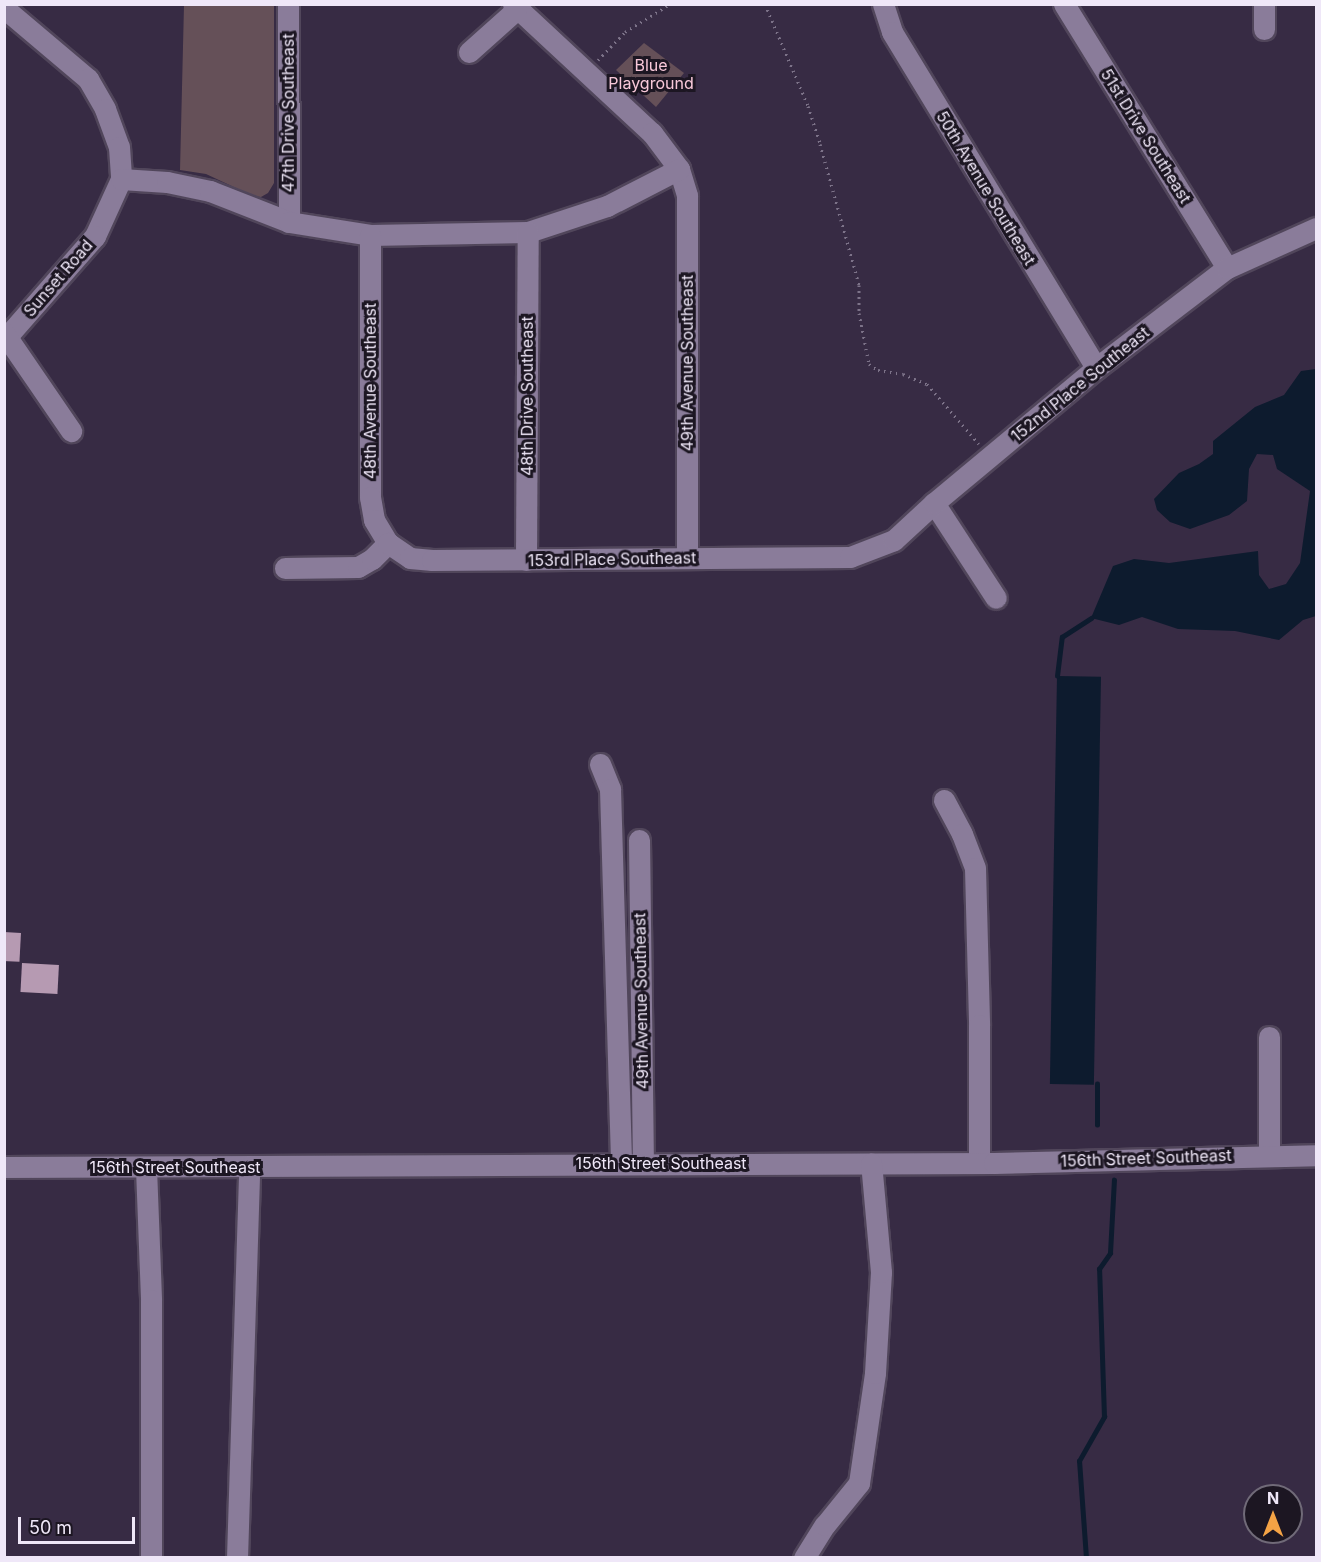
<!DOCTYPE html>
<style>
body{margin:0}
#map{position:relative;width:1321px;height:1562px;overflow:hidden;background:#372b44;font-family:Inter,sans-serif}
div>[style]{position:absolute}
.green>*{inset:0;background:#655058}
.water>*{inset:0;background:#0d1b2e;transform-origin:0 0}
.stream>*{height:4.5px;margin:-2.25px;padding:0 2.25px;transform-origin:2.25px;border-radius:2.25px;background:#0d1b2e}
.building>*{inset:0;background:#b69ab2;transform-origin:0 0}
.path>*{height:3px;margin-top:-1.5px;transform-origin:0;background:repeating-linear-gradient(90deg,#7d7389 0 1.5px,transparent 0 6px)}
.roads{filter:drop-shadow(2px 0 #51465b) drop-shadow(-2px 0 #51465b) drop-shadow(0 2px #51465b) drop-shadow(0 -2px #51465b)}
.minor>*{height:21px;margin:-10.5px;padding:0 10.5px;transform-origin:10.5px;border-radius:10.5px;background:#8a7c9a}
span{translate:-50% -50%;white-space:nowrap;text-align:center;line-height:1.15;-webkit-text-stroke:6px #1c1622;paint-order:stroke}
.park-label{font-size:16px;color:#f8c8d9}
.street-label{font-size:16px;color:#efe7f8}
.frame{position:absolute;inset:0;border:6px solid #efe7f8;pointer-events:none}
.north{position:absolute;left:1243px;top:1484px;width:60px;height:60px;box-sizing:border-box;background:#1c1622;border:2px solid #706a78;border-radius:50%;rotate:0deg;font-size:16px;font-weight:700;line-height:24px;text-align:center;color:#efe7f8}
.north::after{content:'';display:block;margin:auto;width:21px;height:27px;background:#f4a345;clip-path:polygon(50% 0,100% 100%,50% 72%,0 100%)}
.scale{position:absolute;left:18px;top:1517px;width:117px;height:27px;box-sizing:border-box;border:3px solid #efe7f8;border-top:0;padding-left:8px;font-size:18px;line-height:21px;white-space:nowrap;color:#efe7f8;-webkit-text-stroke:4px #1c1622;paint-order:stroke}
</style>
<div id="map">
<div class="green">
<i style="clip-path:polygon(184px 5px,274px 5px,274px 183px,268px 193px,261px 197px,253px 196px,206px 174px,180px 170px)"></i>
<i style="clip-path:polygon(644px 43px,684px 73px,656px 107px,616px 70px)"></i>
</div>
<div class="water">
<i style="clip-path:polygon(1316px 369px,1316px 616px,1303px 620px,1279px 640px,1235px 631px,1178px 629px,1142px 617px,1119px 625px,1091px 618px,1113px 566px,1134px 559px,1169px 563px,1258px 551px,1259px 575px,1269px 589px,1286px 584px,1300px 563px,1310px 491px,1277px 469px,1273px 455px,1257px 454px,1249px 469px,1247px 501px,1229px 515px,1190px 529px,1170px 522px,1157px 510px,1154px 499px,1179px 473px,1199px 464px,1213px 454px,1213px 441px,1255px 407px,1284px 395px,1301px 371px)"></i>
<i style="left:1057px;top:676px;width:44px;height:408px;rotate:1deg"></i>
</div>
<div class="stream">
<i style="left:1057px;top:676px;width:39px;rotate:-83deg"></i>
<i style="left:1062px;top:637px;width:35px;rotate:-33deg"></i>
<i style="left:1097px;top:1125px;width:41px;rotate:-90deg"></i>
<i style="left:1086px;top:1558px;width:97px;rotate:-94.1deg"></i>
<i style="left:1079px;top:1461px;width:51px;rotate:-60.4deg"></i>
<i style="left:1104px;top:1417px;width:148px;rotate:-91.9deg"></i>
<i style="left:1099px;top:1269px;width:19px;rotate:-55deg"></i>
<i style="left:1110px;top:1253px;width:73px;rotate:-86.9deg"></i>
</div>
<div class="building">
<i style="left:4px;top:932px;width:17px;height:29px;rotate:3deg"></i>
<i style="left:22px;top:963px;width:37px;height:29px;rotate:3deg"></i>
</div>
<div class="path">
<i style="left:765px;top:4px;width:111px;rotate:67.1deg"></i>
<i style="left:808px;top:106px;width:40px;rotate:72deg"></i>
<i style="left:820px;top:144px;width:146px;rotate:74.5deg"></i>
<i style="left:859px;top:285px;width:28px;rotate:90deg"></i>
<i style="left:859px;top:313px;width:52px;rotate:78.9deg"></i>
<i style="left:869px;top:364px;width:11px;rotate:34deg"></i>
<i style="left:878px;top:370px;width:25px;rotate:9deg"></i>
<i style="left:903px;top:374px;width:26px;rotate:23deg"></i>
<i style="left:927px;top:384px;width:79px;rotate:49.1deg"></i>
<i style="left:598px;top:60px;width:39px;rotate:-46deg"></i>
<i style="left:625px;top:32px;width:53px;rotate:-31.9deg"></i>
</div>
<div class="roads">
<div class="minor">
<i style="left:288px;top:4px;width:218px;rotate:89.7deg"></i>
<i style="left:513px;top:4px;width:190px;rotate:42.9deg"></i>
<i style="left:652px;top:133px;width:45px;rotate:53.1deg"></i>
<i style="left:679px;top:169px;width:28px;rotate:73deg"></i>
<i style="left:687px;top:196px;width:362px;rotate:90deg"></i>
<i style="left:883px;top:4px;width:29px;rotate:72deg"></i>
<i style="left:892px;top:32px;width:393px;rotate:58.7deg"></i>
<i style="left:1064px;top:4px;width:310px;rotate:58.3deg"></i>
<i style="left:1264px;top:4px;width:25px;rotate:90deg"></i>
<i style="left:4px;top:8px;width:110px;rotate:40.2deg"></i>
<i style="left:88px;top:79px;width:34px;rotate:60deg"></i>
<i style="left:105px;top:109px;width:40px;rotate:69.8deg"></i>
<i style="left:119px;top:147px;width:32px;rotate:86deg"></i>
<i style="left:121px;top:179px;width:63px;rotate:114.5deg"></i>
<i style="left:95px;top:236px;width:138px;rotate:131.2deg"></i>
<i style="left:469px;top:52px;width:63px;rotate:-41.8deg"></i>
<i style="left:121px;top:179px;width:46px;rotate:3.7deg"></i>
<i style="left:167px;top:182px;width:44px;rotate:11.8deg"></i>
<i style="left:210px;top:191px;width:85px;rotate:21.4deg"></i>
<i style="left:289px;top:222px;width:82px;rotate:9.1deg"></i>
<i style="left:370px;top:235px;width:158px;rotate:-1.1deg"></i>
<i style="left:528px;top:232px;width:83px;rotate:-18.2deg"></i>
<i style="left:607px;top:206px;width:81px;rotate:-27.2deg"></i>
<i style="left:370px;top:235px;width:262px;rotate:90deg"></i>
<i style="left:370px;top:497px;width:23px;rotate:80deg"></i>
<i style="left:374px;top:520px;width:27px;rotate:59deg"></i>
<i style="left:4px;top:333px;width:119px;rotate:55.6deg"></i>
<i style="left:934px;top:503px;width:113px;rotate:56.9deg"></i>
<i style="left:526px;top:560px;width:328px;rotate:-89.7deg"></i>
<i style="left:285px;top:568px;width:73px;rotate:-0.8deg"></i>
<i style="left:358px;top:567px;width:16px;rotate:-30deg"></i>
<i style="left:372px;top:559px;width:23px;rotate:-45deg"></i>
<i style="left:388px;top:543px;width:27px;rotate:34deg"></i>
<i style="left:410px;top:558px;width:22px;rotate:5deg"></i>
<i style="left:432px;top:560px;width:418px;rotate:-0.4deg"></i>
<i style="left:850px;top:557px;width:47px;rotate:-21.1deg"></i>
<i style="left:894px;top:540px;width:54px;rotate:-42.8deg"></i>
<i style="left:934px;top:503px;width:211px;rotate:-39.8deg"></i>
<i style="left:1096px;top:368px;width:165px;rotate:-37.4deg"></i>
<i style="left:1227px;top:268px;width:98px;rotate:-24.2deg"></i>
<i style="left:600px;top:764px;width:27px;rotate:68deg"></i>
<i style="left:610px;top:789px;width:374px;rotate:88.3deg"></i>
<i style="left:944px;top:800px;width:38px;rotate:62deg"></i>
<i style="left:962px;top:834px;width:36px;rotate:69deg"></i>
<i style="left:975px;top:868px;width:157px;rotate:88.5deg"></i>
<i style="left:979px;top:1025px;width:138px;rotate:90deg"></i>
<i style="left:639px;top:840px;width:322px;rotate:89.3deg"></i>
<i style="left:1269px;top:1037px;width:118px;rotate:90deg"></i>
<i style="left:4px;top:1167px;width:990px;rotate:-0.23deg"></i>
<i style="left:994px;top:1163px;width:322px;rotate:-1.4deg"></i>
<i style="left:146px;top:1168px;width:132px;rotate:87.8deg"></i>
<i style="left:151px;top:1300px;width:258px;rotate:90deg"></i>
<i style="left:237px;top:1558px;width:391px;rotate:-88.2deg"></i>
<i style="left:804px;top:1558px;width:39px;rotate:-58deg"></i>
<i style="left:825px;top:1525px;width:54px;rotate:-51deg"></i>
<i style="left:859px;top:1483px;width:111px;rotate:-81.7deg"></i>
<i style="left:875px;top:1373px;width:101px;rotate:-86.6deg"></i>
<i style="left:881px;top:1272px;width:109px;rotate:-95.2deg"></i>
</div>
</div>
<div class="park-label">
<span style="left:651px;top:74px">Blue<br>Playground</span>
</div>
<div class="street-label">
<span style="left:288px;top:113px;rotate:-90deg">47th Drive Southeast</span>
<span style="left:1146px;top:136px;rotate:58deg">51st Drive Southeast</span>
<span style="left:986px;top:188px;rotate:59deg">50th Avenue Southeast</span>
<span style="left:58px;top:278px;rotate:-49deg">Sunset Road</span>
<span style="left:687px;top:363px;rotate:-90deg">49th Avenue Southeast</span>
<span style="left:1080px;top:384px;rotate:-39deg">152nd Place Southeast</span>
<span style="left:370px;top:391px;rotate:-90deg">48th Avenue Southeast</span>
<span style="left:527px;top:396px;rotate:-90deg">48th Drive Southeast</span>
<span style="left:612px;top:559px;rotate:-1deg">153rd Place Southeast</span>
<span style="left:641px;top:1001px;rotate:-91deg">49th Avenue Southeast</span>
<span style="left:1146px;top:1158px;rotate:-2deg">156th Street Southeast</span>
<span style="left:661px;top:1163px">156th Street Southeast</span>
<span style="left:175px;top:1167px">156th Street Southeast</span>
</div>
<div class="frame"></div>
<div class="north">N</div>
<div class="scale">50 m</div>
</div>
